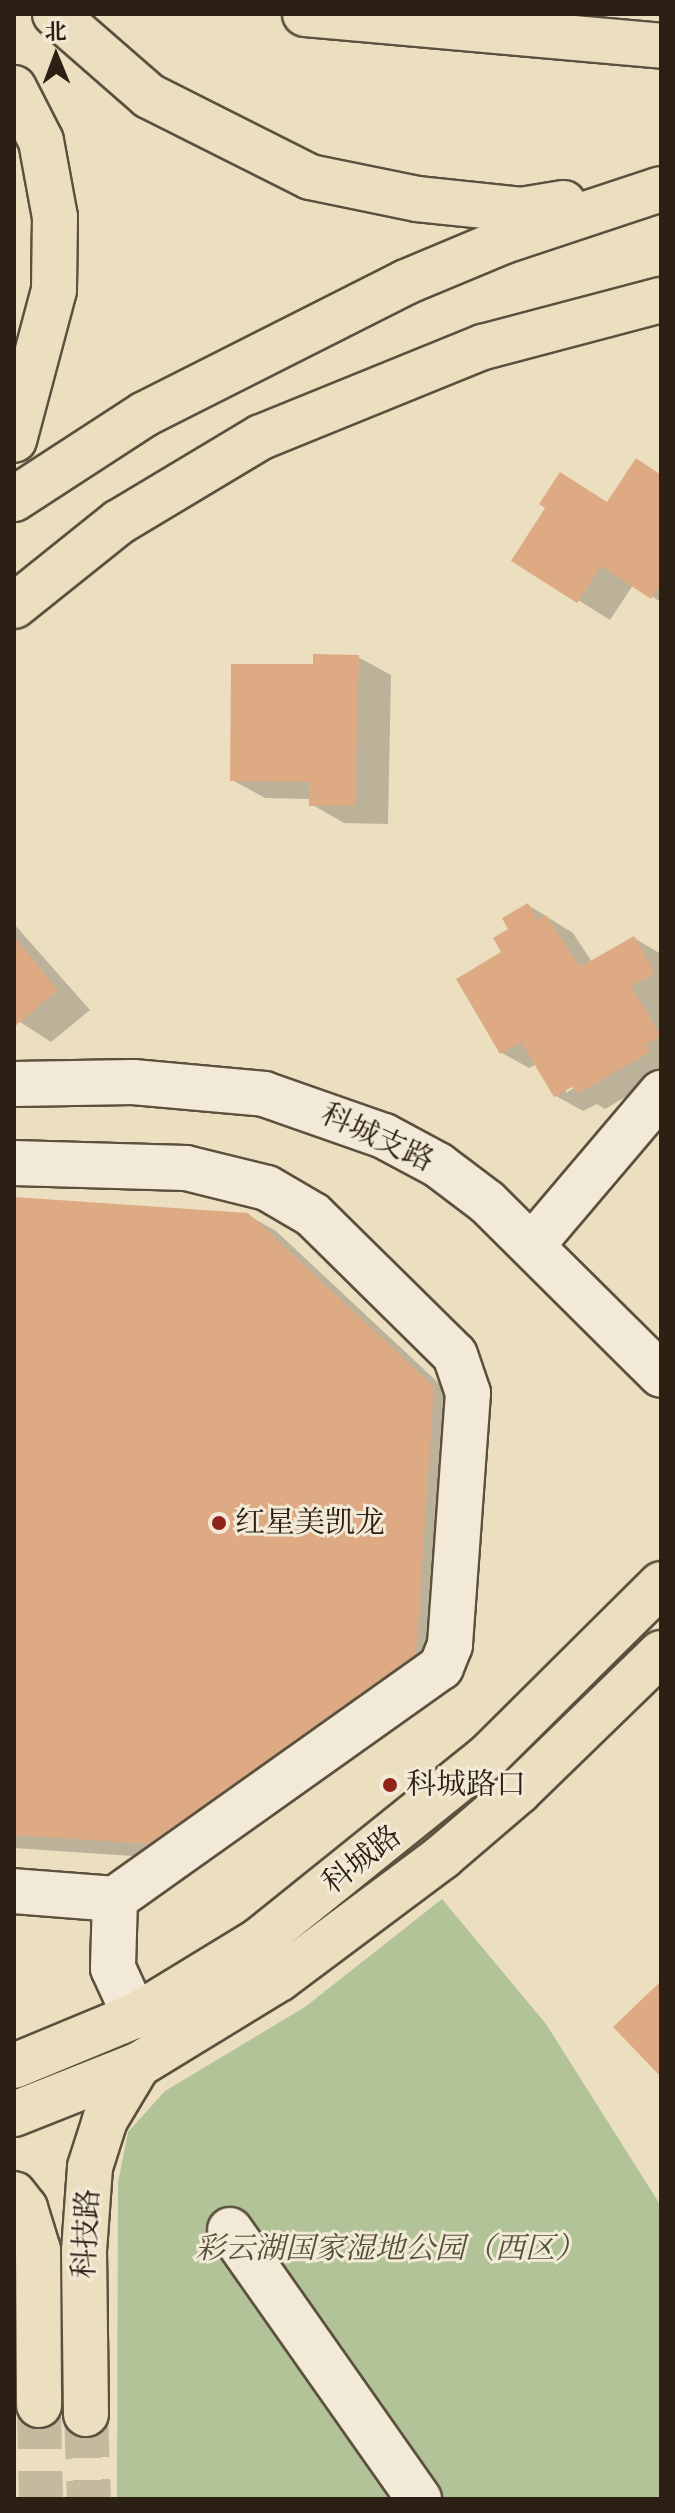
<!DOCTYPE html>
<meta charset="utf-8">
<style>
body{margin:0}
#map{position:relative;width:675px;height:2513px;overflow:hidden;background:#ebdfc0;font-family:"IM FELL Double Pica","Noto Serif SC",serif}
div>[style]{position:absolute}
.green>*{inset:0;background:#b1c397}
.shadow>*{inset:0;background:#0003}
.building>*{inset:0;background:#deaa83}
.major-tunnel>*{height:44px;margin-top:-22px;transform-origin:0;background:repeating-linear-gradient(90deg,#c5b99e 0 44px,transparent 0 66px)}
.roads{filter:drop-shadow(2px 0 #5c503f) drop-shadow(-2px 0 #5c503f) drop-shadow(0 2px #5c503f) drop-shadow(0 -2px #5c503f)}
.minor>*{height:44px;margin:-22px;padding:0 22px;transform-origin:22px;border-radius:22px;background:#f2ead6}
.major>*{height:44px;margin:-22px;padding:0 22px;transform-origin:22px;border-radius:22px;background:#ebdfc0}
.highway>*{height:44px;margin:-22px;padding:0 22px;transform-origin:22px;border-radius:22px;background:#ebdfc0}
.dots>*{width:22px;height:22px;translate:-50% -50%;box-sizing:border-box;border:4px solid #f2ead6;border-radius:50%}
span{translate:-50% -50%;white-space:nowrap;text-align:center;line-height:1.15;-webkit-text-stroke:6px #f2ead6;paint-order:stroke}
.street-label{font-size:30px;color:#2c2014}
.poi-label{font-size:30px;color:#2c2014}
.left{translate:0 -50%;text-align:left}
.park-label{font-size:30px;color:#54513b;font-style:italic}
.frame{position:absolute;inset:0;border:16px solid #2c2014;pointer-events:none}
.north{position:absolute;left:16px;top:16px;width:80px;height:80px;-webkit-text-stroke:6px #f2ead6;paint-order:stroke;rotate:359deg;font-size:22px;font-weight:700;line-height:32px;text-align:center;color:#2c2014}
.north::after{content:'';display:block;margin:auto;width:28px;height:36px;background:#2c2014;clip-path:polygon(50% 0,100% 100%,50% 72%,0 100%)}
</style>
<div id="map">
<div class="green">
<i style="clip-path:polygon(442px 1899px,546px 2024px,661px 2206px,661px 2499px,117px 2499px,118px 2183px,128px 2132px,165px 2091px,305px 2007px)"></i>
</div>
<div class="shadow">
<i style="clip-path:polygon(636px 460px,661px 475px,661px 602px,633px 585px,610px 620px,514px 560px,548px 508px,561px 474px,608px 503px)"></i>
<i style="clip-path:polygon(358px 657px,391px 675px,388px 824px,344px 823px,311px 804px,311px 799px,265px 798px,232px 780px,315px 666px)"></i>
<i style="clip-path:polygon(evenodd,528px 905px,573px 933px,592px 962px,634px 938px,661px 954px,661px 1076px,605px 1109px,597px 1104px,583px 1111px,556px 1096px,537px 1064px,529px 1068px,502px 1053px,504px 953px,511px 930px,528px 905px,582px 1083px,566px 1093px,566px 1088px,582px 1083px)"></i>
<i style="clip-path:polygon(14px 924px,90px 1010px,51px 1042px,14px 1018px)"></i>
<i style="clip-path:polygon(14px 1199px,248px 1215px,276px 1231px,461px 1404px,443px 1670px,177px 1859px,14px 1848px)"></i>
</div>
<div class="building">
<i style="clip-path:polygon(636px 458px,661px 475px,661px 583px,651px 599px,601px 566px,577px 603px,511px 561px,545px 508px,539px 504px,560px 472px,607px 502px)"></i>
<i style="clip-path:polygon(313px 654px,359px 655px,355px 806px,309px 806px,309px 782px,230px 781px,231px 664px,313px 664px)"></i>
<i style="clip-path:polygon(528px 903px,537px 920px,546px 915px,580px 967px,634px 936px,655px 973px,631px 986px,661px 1036px,646px 1044px,650px 1052px,577px 1094px,572px 1087px,554px 1097px,521px 1042px,500px 1054px,456px 979px,501px 952px,493px 938px,508px 929px,502px 918px)"></i>
<i style="clip-path:polygon(14px 937px,58px 990px,14px 1027px)"></i>
<i style="clip-path:polygon(14px 1197px,248px 1213px,434px 1387px,416px 1654px,149px 1844px,14px 1835px)"></i>
<i style="clip-path:polygon(661px 1981px,661px 2077px,613px 2027px)"></i>
</div>
<div class="major-tunnel">
<i style="left:39px;top:2405px;width:94px;rotate:88.8deg"></i>
<i style="left:86px;top:2414px;width:85px;rotate:88deg"></i>
</div>
<div class="roads">
<div class="minor">
<i style="left:14px;top:1084px;width:119px;rotate:-1deg"></i>
<i style="left:133px;top:1082px;width:132px;rotate:5.2deg"></i>
<i style="left:264px;top:1094px;width:127px;rotate:19.3deg"></i>
<i style="left:384px;top:1136px;width:61px;rotate:28.2deg"></i>
<i style="left:438px;top:1165px;width:61px;rotate:37.1deg"></i>
<i style="left:487px;top:1202px;width:245px;rotate:44.8deg"></i>
<i style="left:14px;top:1163px;width:172px;rotate:1.7deg"></i>
<i style="left:186px;top:1168px;width:83px;rotate:13.9deg"></i>
<i style="left:267px;top:1188px;width:53px;rotate:30.4deg"></i>
<i style="left:313px;top:1215px;width:199px;rotate:44.6deg"></i>
<i style="left:455px;top:1355px;width:40px;rotate:71.1deg"></i>
<i style="left:468px;top:1393px;width:253px;rotate:94.1deg"></i>
<i style="left:450px;top:1645px;width:24px;rotate:112deg"></i>
<i style="left:441px;top:1667px;width:400px;rotate:144.6deg"></i>
<i style="left:115px;top:1899px;width:101px;rotate:-175.5deg"></i>
<i style="left:534px;top:1243px;width:197px;rotate:-49.7deg"></i>
<i style="left:115px;top:1899px;width:69px;rotate:91.7deg"></i>
<i style="left:113px;top:1968px;width:53px;rotate:65.4deg"></i>
<i style="left:230px;top:2230px;width:329px;rotate:54.9deg"></i>
</div>
<div class="major">
<i style="left:14px;top:606px;width:134px;rotate:-38.7deg"></i>
<i style="left:119px;top:522px;width:165px;rotate:-30.9deg"></i>
<i style="left:261px;top:437px;width:240px;rotate:-22.1deg"></i>
<i style="left:483px;top:347px;width:184px;rotate:-14.8deg"></i>
<i style="left:14px;top:2066px;width:131px;rotate:-22.5deg"></i>
<i style="left:135px;top:2016px;width:144px;rotate:-31.4deg"></i>
<i style="left:258px;top:1941px;width:295px;rotate:-38.8deg"></i>
<i style="left:488px;top:1756px;width:244px;rotate:-44.8deg"></i>
<i style="left:14px;top:2114px;width:133px;rotate:-21.6deg"></i>
<i style="left:138px;top:2065px;width:165px;rotate:-31.4deg"></i>
<i style="left:279px;top:1979px;width:204px;rotate:-36.8deg"></i>
<i style="left:442px;top:1857px;width:101px;rotate:-40.6deg"></i>
<i style="left:519px;top:1791px;width:198px;rotate:-44.2deg"></i>
<i style="left:14px;top:2194px;width:18px;rotate:52deg"></i>
<i style="left:25px;top:2208px;width:44px;rotate:72.8deg"></i>
<i style="left:38px;top:2250px;width:155px;rotate:89.6deg"></i>
<i style="left:86px;top:2414px;width:163px;rotate:-90.7deg"></i>
<i style="left:84px;top:2251px;width:84px;rotate:-85.9deg"></i>
<i style="left:90px;top:2167px;width:49px;rotate:-72.3deg"></i>
<i style="left:105px;top:2120px;width:64px;rotate:-59deg"></i>
</div>
<div class="highway">
<i style="left:55px;top:14px;width:125px;rotate:41.1deg"></i>
<i style="left:149px;top:96px;width:180px;rotate:26.7deg"></i>
<i style="left:310px;top:177px;width:109px;rotate:11.6deg"></i>
<i style="left:417px;top:199px;width:105px;rotate:6deg"></i>
<i style="left:521px;top:210px;width:43px;rotate:-9.5deg"></i>
<i style="left:305px;top:14px;width:357px;rotate:5.1deg"></i>
<i style="left:14px;top:88px;width:59px;rotate:63deg"></i>
<i style="left:41px;top:141px;width:77px;rotate:79.6deg"></i>
<i style="left:55px;top:217px;width:73px;rotate:90.8deg"></i>
<i style="left:54px;top:290px;width:155px;rotate:104.9deg"></i>
<i style="left:14px;top:499px;width:156px;rotate:-33deg"></i>
<i style="left:145px;top:414px;width:292px;rotate:-26.8deg"></i>
<i style="left:406px;top:282px;width:106px;rotate:-22.7deg"></i>
<i style="left:504px;top:241px;width:165px;rotate:-18.3deg"></i>
</div>
</div>
<div class="dots">
<i style="left:219px;top:1523px;background:#8f2418"></i>
<i style="left:390px;top:1785px;background:#8f2418"></i>
</div>
<div class="street-label">
<span style="left:377px;top:1138px;rotate:25deg">科城支路</span>
<span style="left:362px;top:1860px;rotate:-38deg">科城路</span>
<span style="left:87px;top:2234px;rotate:-87deg">科技路</span>
</div>
<div class="poi-label">
<span class="left" style="left:235px;top:1523px">红星美凯龙</span>
<span class="left" style="left:406px;top:1785px">科城路口</span>
</div>
<div class="park-label">
<span style="left:390px;top:2249px">彩云湖国家湿地公园（西区）</span>
</div>
<div class="frame"></div>
<div class="north">北</div>
</div>
